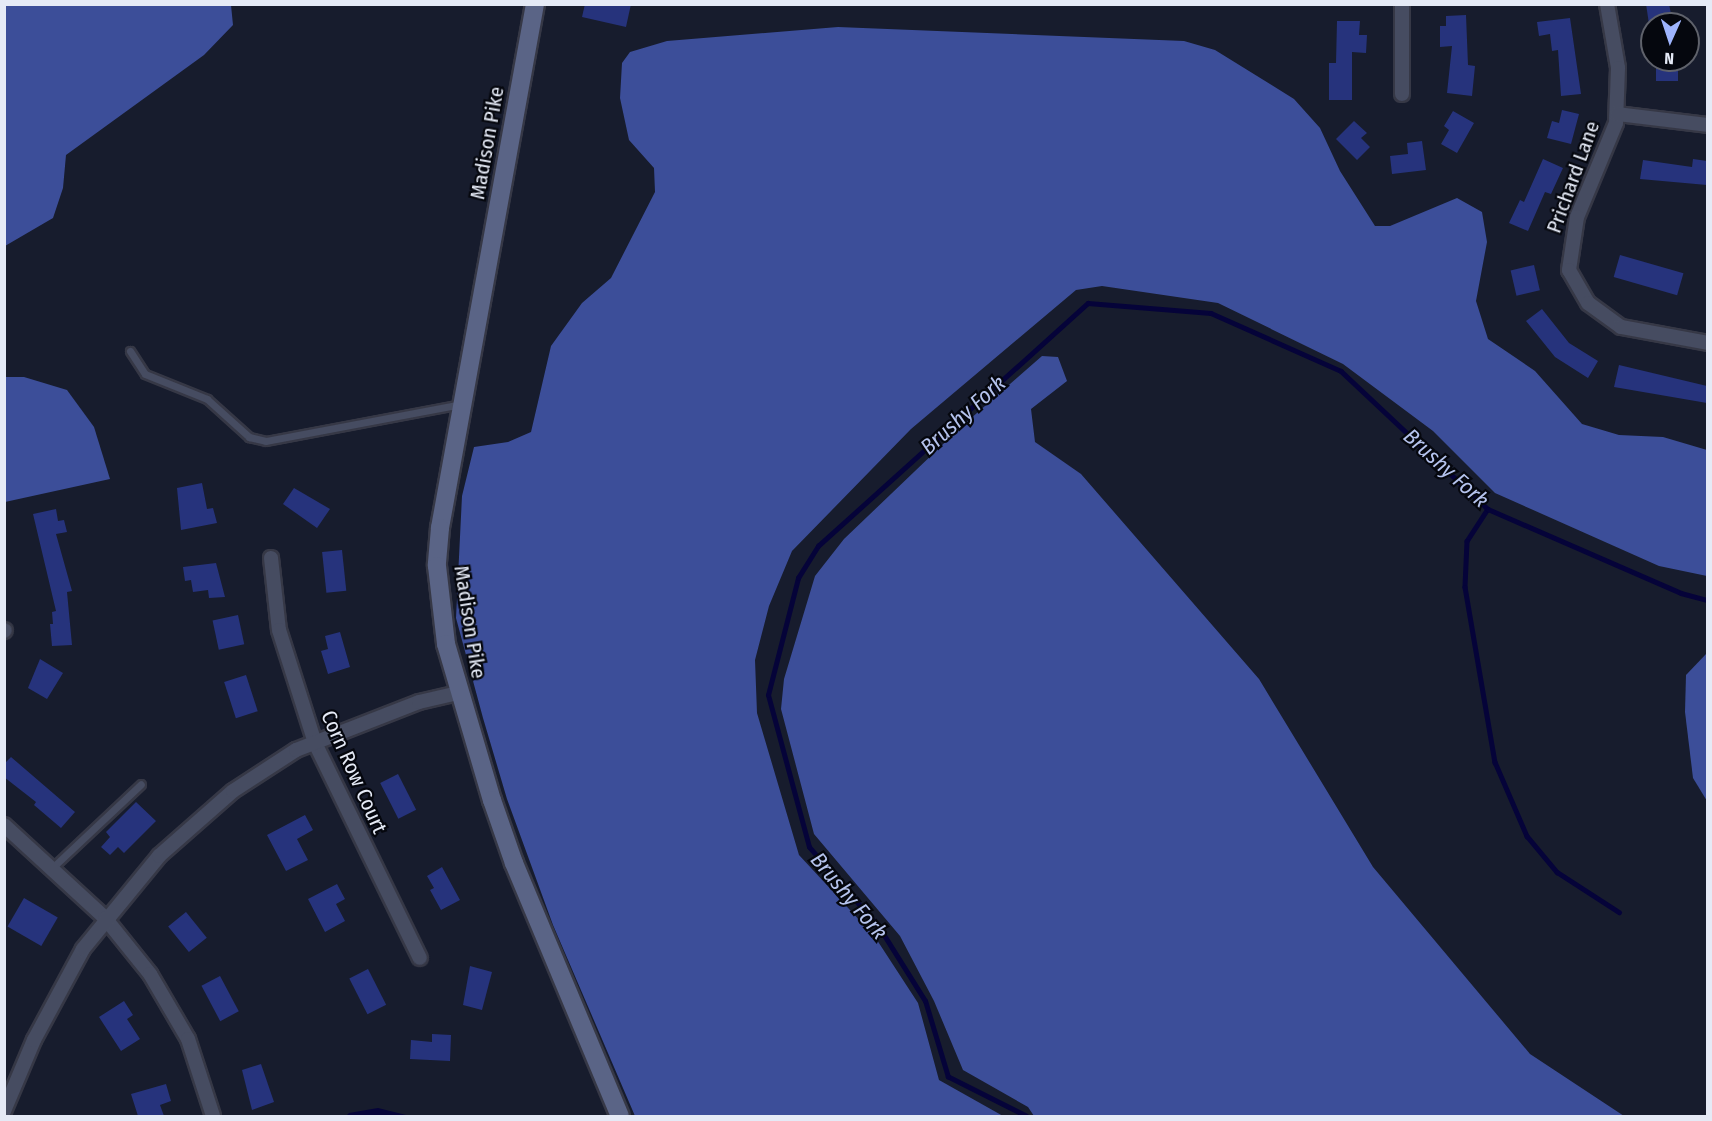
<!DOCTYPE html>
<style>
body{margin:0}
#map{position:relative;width:1712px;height:1121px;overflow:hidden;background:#171c2d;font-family:"Fira Sans Condensed",sans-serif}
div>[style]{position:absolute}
.forest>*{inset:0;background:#3c4e99}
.water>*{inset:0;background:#050339}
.stream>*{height:4.5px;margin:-2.25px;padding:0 2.25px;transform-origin:2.25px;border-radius:2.25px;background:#050339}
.building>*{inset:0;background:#26337c;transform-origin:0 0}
.roads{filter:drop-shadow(2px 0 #363846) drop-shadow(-2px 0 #363846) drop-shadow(0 2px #363846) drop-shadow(0 -2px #363846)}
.lane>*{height:7px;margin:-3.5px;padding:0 3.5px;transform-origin:3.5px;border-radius:3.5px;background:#464c61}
.street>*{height:14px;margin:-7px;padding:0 7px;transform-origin:7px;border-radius:7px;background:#464c61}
.secondary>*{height:18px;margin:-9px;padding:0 9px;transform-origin:9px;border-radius:9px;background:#5a6486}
span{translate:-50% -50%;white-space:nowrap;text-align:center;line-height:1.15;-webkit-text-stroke:4.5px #05070e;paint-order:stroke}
.street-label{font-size:21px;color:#e5eaf6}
.water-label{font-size:22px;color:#b5c3ed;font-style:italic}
.frame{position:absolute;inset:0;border:6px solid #e5eaf6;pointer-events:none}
.north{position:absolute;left:1640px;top:12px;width:60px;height:60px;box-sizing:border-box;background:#05070e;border:2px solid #5f626b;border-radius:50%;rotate:183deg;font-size:16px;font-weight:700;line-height:24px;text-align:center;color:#e5eaf6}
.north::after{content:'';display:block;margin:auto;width:21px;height:27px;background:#9eb4fd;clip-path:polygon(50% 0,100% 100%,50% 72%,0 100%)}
</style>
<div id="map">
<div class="forest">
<i style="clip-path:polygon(5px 4px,231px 5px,233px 25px,204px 55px,66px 155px,63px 188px,53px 218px,5px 246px)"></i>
<i style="clip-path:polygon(838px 27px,1184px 41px,1215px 50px,1294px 99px,1320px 128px,1340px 171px,1375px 226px,1390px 226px,1457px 198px,1482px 212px,1487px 242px,1476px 301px,1488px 339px,1535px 371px,1582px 424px,1619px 435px,1663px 437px,1707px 450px,1707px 576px,1659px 566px,1495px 493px,1433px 431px,1343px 364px,1218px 303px,1102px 286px,1076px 290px,911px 429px,792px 551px,769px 606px,755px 660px,757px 713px,799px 855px,875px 937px,918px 1003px,939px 1080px,1003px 1116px,635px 1116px,553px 925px,507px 799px,483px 718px,456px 618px,462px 496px,474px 447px,508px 442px,531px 432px,551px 346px,582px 303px,611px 278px,655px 192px,654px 168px,629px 140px,620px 98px,622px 63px,630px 52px,667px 41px)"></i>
<i style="clip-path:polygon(1042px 356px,1058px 357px,1067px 381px,1031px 409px,1035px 442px,1081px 474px,1259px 679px,1373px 867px,1530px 1054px,1624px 1116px,1034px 1116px,1028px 1107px,963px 1070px,934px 1001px,900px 936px,814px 834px,781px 709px,784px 679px,815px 576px,844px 539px,961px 427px)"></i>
<i style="clip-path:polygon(5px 377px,24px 377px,67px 390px,94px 427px,110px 479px,5px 502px)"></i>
<i style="clip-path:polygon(1707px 653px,1707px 801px,1693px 778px,1685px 712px,1686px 675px)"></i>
</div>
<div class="water">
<i style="clip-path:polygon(378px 1108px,410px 1116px,346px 1116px,349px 1113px)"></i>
</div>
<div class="stream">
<i style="left:1488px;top:509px;width:38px;rotate:123deg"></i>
<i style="left:1467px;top:541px;width:46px;rotate:92.5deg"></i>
<i style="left:1465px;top:587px;width:178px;rotate:80.3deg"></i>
<i style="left:1495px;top:762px;width:81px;rotate:66.6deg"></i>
<i style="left:1527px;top:836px;width:47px;rotate:50.2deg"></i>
<i style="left:1557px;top:872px;width:74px;rotate:32.8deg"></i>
<i style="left:1026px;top:1116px;width:87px;rotate:-153.4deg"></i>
<i style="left:948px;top:1077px;width:79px;rotate:-106.8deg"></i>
<i style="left:925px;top:1001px;width:85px;rotate:-122deg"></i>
<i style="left:880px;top:929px;width:108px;rotate:-130.9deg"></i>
<i style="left:809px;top:847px;width:157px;rotate:-105.1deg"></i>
<i style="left:768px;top:695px;width:121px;rotate:-75.6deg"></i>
<i style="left:798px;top:578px;width:38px;rotate:-58deg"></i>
<i style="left:818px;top:546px;width:363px;rotate:-42deg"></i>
<i style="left:1088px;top:303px;width:123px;rotate:4.6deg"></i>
<i style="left:1211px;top:313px;width:142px;rotate:24deg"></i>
<i style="left:1341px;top:371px;width:202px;rotate:43.2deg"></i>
<i style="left:1488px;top:509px;width:210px;rotate:23.5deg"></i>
<i style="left:1681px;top:593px;width:28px;rotate:15deg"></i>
</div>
<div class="building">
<i style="clip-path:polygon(585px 4px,631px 4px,626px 27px,582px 17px)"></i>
<i style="clip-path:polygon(1646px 4px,1669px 4px,1673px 24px,1649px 24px)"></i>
<i style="clip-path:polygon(1466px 15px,1468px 65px,1475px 66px,1472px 96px,1447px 93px,1452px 46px,1440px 47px,1440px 26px,1446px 26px,1446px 16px)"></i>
<i style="clip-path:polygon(1570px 18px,1581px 94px,1561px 96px,1558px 50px,1552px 51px,1550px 34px,1539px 36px,1537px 22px)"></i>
<i style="clip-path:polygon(1337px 21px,1360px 21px,1359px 35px,1367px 35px,1366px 53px,1352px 52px,1352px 100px,1329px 100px,1329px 63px,1336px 63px)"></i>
<i style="left:1656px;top:60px;width:22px;height:21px"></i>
<i style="clip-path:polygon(1562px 110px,1579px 114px,1571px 144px,1547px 138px,1552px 121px,1559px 123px)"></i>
<i style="clip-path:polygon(1453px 111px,1474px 123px,1457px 153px,1441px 144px,1449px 130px,1444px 126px)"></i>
<i style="clip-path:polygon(1354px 121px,1367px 133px,1361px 138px,1370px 147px,1357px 160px,1336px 139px)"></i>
<i style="clip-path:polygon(1422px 141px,1426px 170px,1392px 174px,1390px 156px,1408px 154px,1407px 143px)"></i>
<i style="clip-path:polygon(1543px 159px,1563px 168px,1551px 194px,1545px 192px,1528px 231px,1509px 223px,1520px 200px,1524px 202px)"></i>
<i style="clip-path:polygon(1693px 159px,1707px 161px,1707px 185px,1640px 179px,1643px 160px,1692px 167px)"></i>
<i style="left:1620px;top:255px;width:66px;height:23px;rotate:16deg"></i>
<i style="left:1534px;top:265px;width:26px;height:24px;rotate:77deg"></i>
<i style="clip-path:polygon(1542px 309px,1569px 343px,1598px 361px,1588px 378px,1555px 357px,1526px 321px)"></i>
<i style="clip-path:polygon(1619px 365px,1707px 386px,1707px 403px,1614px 387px)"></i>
<i style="clip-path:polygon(202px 483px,207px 509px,213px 508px,217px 523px,181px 530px,177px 488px)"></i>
<i style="clip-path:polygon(294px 488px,330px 509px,317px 528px,283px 504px)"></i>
<i style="clip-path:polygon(56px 509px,58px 521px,64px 520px,67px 532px,56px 534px,72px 591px,67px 592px,72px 645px,52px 646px,50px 624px,53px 624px,52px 612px,56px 611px,33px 514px)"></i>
<i style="left:342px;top:550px;width:41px;height:20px;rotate:84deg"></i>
<i style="clip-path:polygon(216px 563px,225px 597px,209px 598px,208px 590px,193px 592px,191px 580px,185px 581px,183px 567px)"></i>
<i style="left:238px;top:615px;width:30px;height:26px;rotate:78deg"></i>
<i style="clip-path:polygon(340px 632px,350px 667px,328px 674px,321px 651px,328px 649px,325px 636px)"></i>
<i style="clip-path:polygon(40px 659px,63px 673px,47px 699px,28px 688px)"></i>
<i style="left:246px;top:675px;width:38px;height:23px;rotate:72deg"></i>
<i style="clip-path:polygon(11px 757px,75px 812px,61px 828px,34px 805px,36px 802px,4px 777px,4px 764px)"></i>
<i style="left:398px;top:774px;width:40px;height:20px;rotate:63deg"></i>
<i style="clip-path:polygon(136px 802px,156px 821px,124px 853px,118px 847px,110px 855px,101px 847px,110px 837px,106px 832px)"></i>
<i style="clip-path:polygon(305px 815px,313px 830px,297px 839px,308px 860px,286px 871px,267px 835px)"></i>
<i style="clip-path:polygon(442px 867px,460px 900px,441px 910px,430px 890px,434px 888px,427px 876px)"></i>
<i style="clip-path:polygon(337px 884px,345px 899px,336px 904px,345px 921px,325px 932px,308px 899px)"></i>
<i style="left:24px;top:898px;width:39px;height:33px;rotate:30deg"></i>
<i style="left:186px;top:912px;width:33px;height:23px;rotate:51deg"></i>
<i style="clip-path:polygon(470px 966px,492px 972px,482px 1010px,463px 1005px)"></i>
<i style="left:368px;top:969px;width:40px;height:21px;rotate:63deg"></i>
<i style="left:220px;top:976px;width:40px;height:21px;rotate:62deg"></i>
<i style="clip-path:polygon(124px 1001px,133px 1015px,127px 1019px,140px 1039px,121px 1051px,99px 1017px)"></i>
<i style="clip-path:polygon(432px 1034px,451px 1035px,450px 1061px,410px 1059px,411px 1040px,432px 1042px)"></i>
<i style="clip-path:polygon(261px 1064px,274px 1102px,252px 1110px,242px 1070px)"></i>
<i style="clip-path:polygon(166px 1084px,171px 1101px,160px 1105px,164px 1116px,138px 1116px,131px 1094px)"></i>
</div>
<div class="roads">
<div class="lane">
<i style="left:130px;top:351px;width:27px;rotate:57deg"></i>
<i style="left:145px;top:374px;width:67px;rotate:22deg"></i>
<i style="left:207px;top:399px;width:57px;rotate:42.1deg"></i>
<i style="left:249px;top:437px;width:17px;rotate:13deg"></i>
<i style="left:266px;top:441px;width:199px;rotate:-10.7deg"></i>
<i style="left:52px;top:868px;width:122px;rotate:-43.3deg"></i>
</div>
<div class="street">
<i style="left:1402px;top:4px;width:90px;rotate:90deg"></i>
<i style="left:1607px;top:4px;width:65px;rotate:80.2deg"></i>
<i style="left:1618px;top:68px;width:55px;rotate:92.1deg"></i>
<i style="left:1616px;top:123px;width:102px;rotate:112.5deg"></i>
<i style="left:1577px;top:217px;width:54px;rotate:98.6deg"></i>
<i style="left:1569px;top:270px;width:38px;rotate:60deg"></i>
<i style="left:1588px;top:303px;width:41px;rotate:36deg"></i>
<i style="left:1621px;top:327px;width:88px;rotate:10.4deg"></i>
<i style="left:1617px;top:114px;width:92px;rotate:6.9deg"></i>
<i style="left:271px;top:558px;width:72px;rotate:83.7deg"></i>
<i style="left:279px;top:630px;width:119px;rotate:72.3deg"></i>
<i style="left:315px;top:743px;width:239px;rotate:64deg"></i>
<i style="left:4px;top:631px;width:1px;rotate:-45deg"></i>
<i style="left:4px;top:825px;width:137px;rotate:42.6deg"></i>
<i style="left:105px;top:918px;width:72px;rotate:51.2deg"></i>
<i style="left:150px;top:974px;width:75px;rotate:59.7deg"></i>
<i style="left:188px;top:1039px;width:81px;rotate:72deg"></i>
<i style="left:4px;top:1111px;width:77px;rotate:-67.1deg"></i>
<i style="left:34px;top:1040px;width:103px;rotate:-61.7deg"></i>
<i style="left:83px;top:949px;width:120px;rotate:-50.7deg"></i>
<i style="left:159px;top:856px;width:98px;rotate:-41.3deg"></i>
<i style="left:233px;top:791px;width:75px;rotate:-33.1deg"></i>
<i style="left:296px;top:750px;width:132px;rotate:-21.3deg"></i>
<i style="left:419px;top:702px;width:40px;rotate:-13deg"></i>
</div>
<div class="secondary">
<i style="left:535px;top:4px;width:533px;rotate:100.28deg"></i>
<i style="left:440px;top:528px;width:38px;rotate:95deg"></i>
<i style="left:437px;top:566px;width:79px;rotate:83.4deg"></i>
<i style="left:446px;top:644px;width:163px;rotate:73.6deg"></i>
<i style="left:492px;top:800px;width:67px;rotate:70.8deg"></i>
<i style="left:514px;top:863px;width:274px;rotate:67.3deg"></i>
</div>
</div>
<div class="street-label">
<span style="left:487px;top:143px;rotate:-80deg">Madison Pike</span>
<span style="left:1573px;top:177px;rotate:-70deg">Prichard Lane</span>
<span style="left:470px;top:622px;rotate:81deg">Madison Pike</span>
<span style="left:354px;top:772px;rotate:66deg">Corn Row Court</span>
</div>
<div class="water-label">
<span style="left:963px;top:415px;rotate:-42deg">Brushy Fork</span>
<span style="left:1446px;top:468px;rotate:42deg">Brushy Fork</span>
<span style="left:849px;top:896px;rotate:50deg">Brushy Fork</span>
</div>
<div class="frame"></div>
<div class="north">N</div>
</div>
